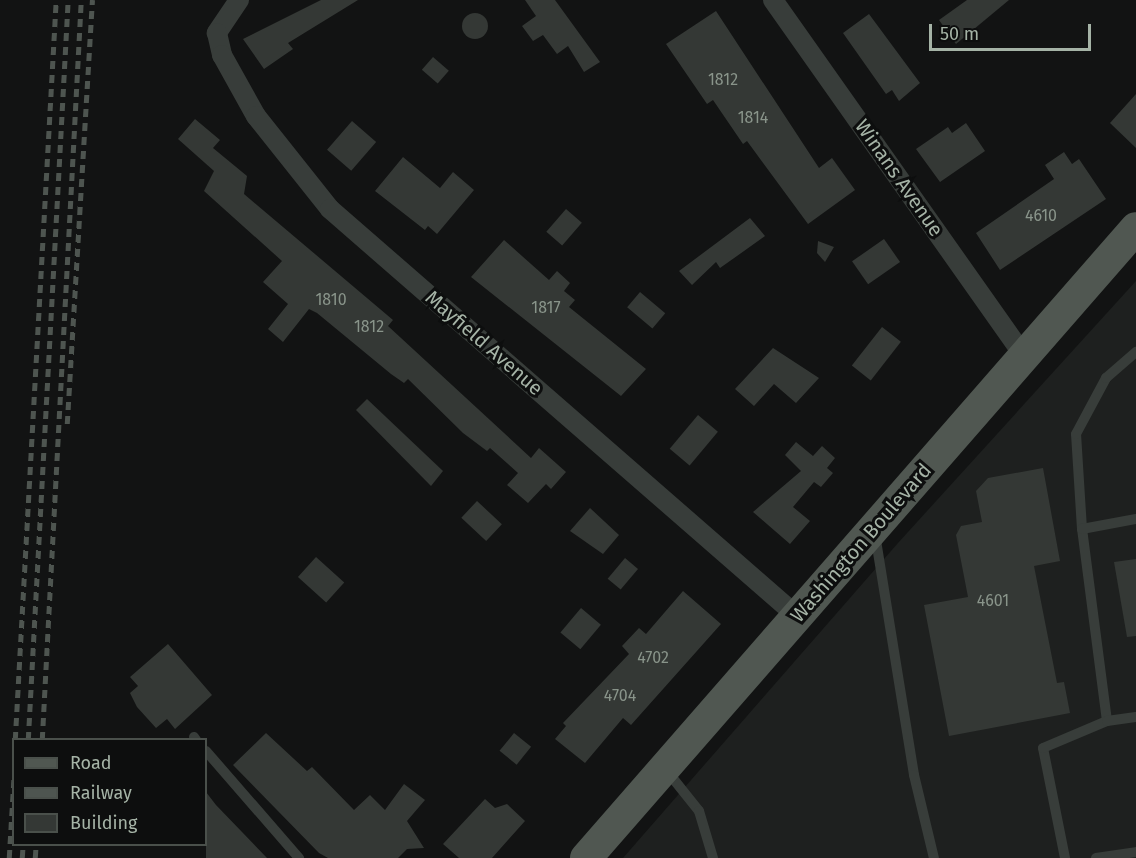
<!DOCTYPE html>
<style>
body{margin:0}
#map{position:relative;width:1136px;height:858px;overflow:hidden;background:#121313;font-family:"Fira Sans",sans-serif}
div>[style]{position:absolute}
.built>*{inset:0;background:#1e201f}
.building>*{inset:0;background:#343835;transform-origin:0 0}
.round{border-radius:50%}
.service>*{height:10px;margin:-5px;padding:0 5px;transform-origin:5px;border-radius:5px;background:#383d3a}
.minor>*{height:20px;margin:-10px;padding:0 10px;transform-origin:10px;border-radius:10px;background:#383d3a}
.primary>*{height:32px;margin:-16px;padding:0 16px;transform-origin:16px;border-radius:16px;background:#505751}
.rail>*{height:4.5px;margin-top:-2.25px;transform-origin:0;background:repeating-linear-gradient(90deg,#4e5550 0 8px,transparent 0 14px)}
span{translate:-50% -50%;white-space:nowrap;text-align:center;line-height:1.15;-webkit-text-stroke:6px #0d0e0e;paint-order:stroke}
.number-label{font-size:16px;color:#89948a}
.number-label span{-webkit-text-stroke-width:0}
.street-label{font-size:20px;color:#a5b3a6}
.legend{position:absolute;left:12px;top:738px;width:195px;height:108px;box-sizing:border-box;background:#0d0e0e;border:2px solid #4a504b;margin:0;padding:8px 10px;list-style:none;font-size:18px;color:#a5b3a6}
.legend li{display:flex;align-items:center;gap:12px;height:30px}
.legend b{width:30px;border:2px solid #4a504b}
.scale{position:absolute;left:929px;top:24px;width:162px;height:27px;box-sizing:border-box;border:3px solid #a5b3a6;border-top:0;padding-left:8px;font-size:18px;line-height:21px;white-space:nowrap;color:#a5b3a6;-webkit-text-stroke:4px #0d0e0e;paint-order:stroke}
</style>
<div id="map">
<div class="built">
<i style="clip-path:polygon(1136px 281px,1136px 858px,623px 858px,898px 543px)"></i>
</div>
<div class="building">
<i style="clip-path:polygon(321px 0,358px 0,288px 43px,293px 49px,264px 69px,243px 39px)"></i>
<i style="clip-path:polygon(525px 0,555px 0,600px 62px,584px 72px,568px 46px,557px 54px,543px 35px,533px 41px,522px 26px,536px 16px)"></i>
<i style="clip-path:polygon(967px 0,1009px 0,956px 44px,939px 20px)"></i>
<i style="clip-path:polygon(716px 11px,819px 168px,832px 158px,855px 190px,808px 224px,747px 141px,743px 144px,713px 100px,707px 104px,666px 44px)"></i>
<i class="round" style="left:462px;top:13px;width:26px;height:26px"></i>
<i style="clip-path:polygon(869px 14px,920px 83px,899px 101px,892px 90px,886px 94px,843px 33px)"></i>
<i style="left:433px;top:57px;width:21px;height:17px;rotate:41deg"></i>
<i style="clip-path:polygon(1136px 94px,1136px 148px,1110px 123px)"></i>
<i style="clip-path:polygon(195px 119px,220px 140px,213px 148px,247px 176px,244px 194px,393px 320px,388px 326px,531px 458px,539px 448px,566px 472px,551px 489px,546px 484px,528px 503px,507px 485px,518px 473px,490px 448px,487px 451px,463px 433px,408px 379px,404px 383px,391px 374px,317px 313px,309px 309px,283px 342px,268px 329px,288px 304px,263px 282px,282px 261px,204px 191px,214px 171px,178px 139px)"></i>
<i style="left:352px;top:121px;width:32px;height:38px;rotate:41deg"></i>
<i style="clip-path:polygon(966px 123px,985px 151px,940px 182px,916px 149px,948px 127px,952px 133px)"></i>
<i style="clip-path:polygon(1064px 152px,1072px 164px,1079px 159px,1106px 199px,1000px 270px,976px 233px,1054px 179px,1045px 165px)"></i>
<i style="clip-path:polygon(403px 157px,440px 188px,453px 172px,474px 190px,437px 234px,428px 226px,425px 230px,375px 191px)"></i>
<i style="left:566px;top:209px;width:21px;height:30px;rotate:41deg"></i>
<i style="clip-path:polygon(750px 218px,765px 236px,737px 256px,720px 268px,716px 262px,692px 285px,679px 271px)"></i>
<i style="left:884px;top:239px;width:28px;height:39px;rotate:55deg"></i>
<i style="clip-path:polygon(504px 240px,549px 280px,557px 271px,570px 283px,564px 291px,575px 300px,569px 307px,646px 369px,621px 396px,471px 277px)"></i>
<i style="clip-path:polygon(818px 241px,834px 247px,825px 262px,817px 253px)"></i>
<i style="left:640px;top:292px;width:33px;height:20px;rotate:40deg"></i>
<i style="left:882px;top:327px;width:24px;height:49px;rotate:38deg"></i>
<i style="clip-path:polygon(773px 348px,819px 378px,796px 403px,774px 384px,754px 406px,735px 389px)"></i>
<i style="clip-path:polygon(367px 399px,443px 471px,431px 486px,356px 410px)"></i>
<i style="left:698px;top:415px;width:26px;height:44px;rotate:40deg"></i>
<i style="clip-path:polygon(796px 442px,813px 456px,822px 446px,835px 458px,827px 468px,833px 473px,821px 487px,814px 482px,793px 507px,810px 521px,790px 544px,753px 512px,801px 471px,785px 455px)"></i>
<i style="clip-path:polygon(1043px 468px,1060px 561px,1034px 566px,1057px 683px,1064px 682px,1070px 713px,949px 736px,924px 605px,968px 597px,956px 535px,961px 526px,982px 522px,976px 491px,988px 478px)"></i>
<i style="left:477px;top:501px;width:34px;height:23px;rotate:43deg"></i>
<i style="clip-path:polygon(590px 508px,619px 535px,603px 554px,570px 531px)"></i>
<i style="left:316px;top:557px;width:38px;height:27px;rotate:42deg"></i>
<i style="left:625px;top:558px;width:17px;height:27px;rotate:40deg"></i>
<i style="clip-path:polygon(1136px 559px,1136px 636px,1127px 637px,1114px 562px)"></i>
<i style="clip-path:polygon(683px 591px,721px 624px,631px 725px,623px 718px,585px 763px,555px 739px,566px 726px,563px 723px,629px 654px,622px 646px,639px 628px,646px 634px)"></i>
<i style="left:581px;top:608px;width:26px;height:32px;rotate:40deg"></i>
<i style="clip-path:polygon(168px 644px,212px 695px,175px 729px,167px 719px,156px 728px,137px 707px,130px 693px,138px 686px,130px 677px)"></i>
<i style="clip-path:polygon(266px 733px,307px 771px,312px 767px,354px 810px,370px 795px,385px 810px,404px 784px,425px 800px,407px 821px,424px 848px,407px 849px,398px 858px,328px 858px,319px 853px,233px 765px)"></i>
<i style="left:514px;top:733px;width:22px;height:23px;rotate:39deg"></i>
<i style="clip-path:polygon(206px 792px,216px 805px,267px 858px,206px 858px)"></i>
<i style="clip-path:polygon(485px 799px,495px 808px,507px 804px,525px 821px,492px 858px,459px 858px,443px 844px)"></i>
</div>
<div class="service">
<i style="left:1082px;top:529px;width:95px;rotate:-93.6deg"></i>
<i style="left:1076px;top:434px;width:64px;rotate:-61.8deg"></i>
<i style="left:1106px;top:378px;width:40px;rotate:-41deg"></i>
<i style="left:875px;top:534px;width:244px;rotate:80.8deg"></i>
<i style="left:914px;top:775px;width:85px;rotate:76.5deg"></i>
<i style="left:1107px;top:721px;width:194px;rotate:-97.4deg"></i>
<i style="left:1082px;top:529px;width:55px;rotate:-10.5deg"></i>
<i style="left:194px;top:737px;width:4px;rotate:56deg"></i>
<i style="left:206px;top:751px;width:142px;rotate:49deg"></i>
<i style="left:667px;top:771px;width:51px;rotate:51.3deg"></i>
<i style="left:699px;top:811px;width:49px;rotate:73.4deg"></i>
<i style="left:1065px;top:858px;width:112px;rotate:-101.3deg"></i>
<i style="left:1043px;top:748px;width:69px;rotate:-22.9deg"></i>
<i style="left:1107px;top:721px;width:29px;rotate:-8deg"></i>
<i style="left:1096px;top:858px;width:40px;rotate:-8.5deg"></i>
</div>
<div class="minor">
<i style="left:239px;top:0;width:40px;rotate:124deg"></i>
<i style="left:217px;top:33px;width:23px;rotate:77deg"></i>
<i style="left:222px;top:55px;width:70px;rotate:60.9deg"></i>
<i style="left:256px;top:116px;width:119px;rotate:51.5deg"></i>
<i style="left:330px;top:209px;width:619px;rotate:41.07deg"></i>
<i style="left:773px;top:0;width:436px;rotate:54.8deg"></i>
</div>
<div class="primary">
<i style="left:586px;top:858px;width:836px;rotate:-48.88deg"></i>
</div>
<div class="rail">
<i style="left:67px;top:424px;width:425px;rotate:-86.6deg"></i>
<i style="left:15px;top:740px;width:741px;rotate:-86.83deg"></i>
<i style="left:28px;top:740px;width:741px;rotate:-86.91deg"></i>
<i style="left:42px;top:740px;width:741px;rotate:-86.98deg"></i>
<i style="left:9px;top:858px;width:84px;rotate:-86.6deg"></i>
<i style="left:22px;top:858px;width:14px;rotate:-86deg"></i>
<i style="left:35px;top:858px;width:14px;rotate:-86deg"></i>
</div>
<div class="number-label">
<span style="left:723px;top:80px">1812</span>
<span style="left:753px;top:118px">1814</span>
<span style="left:1041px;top:216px">4610</span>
<span style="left:331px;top:300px">1810</span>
<span style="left:546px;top:308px">1817</span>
<span style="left:369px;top:327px">1812</span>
<span style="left:993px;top:601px">4601</span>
<span style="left:653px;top:658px">4702</span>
<span style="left:620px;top:696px">4704</span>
</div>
<div class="street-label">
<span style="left:899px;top:178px;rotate:55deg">Winans Avenue</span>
<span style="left:484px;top:343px;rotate:41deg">Mayfield Avenue</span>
<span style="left:861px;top:543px;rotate:-49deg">Washington Boulevard</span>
</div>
<ul class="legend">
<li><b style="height:8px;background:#505751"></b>Road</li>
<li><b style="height:8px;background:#4e5550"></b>Railway</li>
<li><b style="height:16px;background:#343835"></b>Building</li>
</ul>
<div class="scale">50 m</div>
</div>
